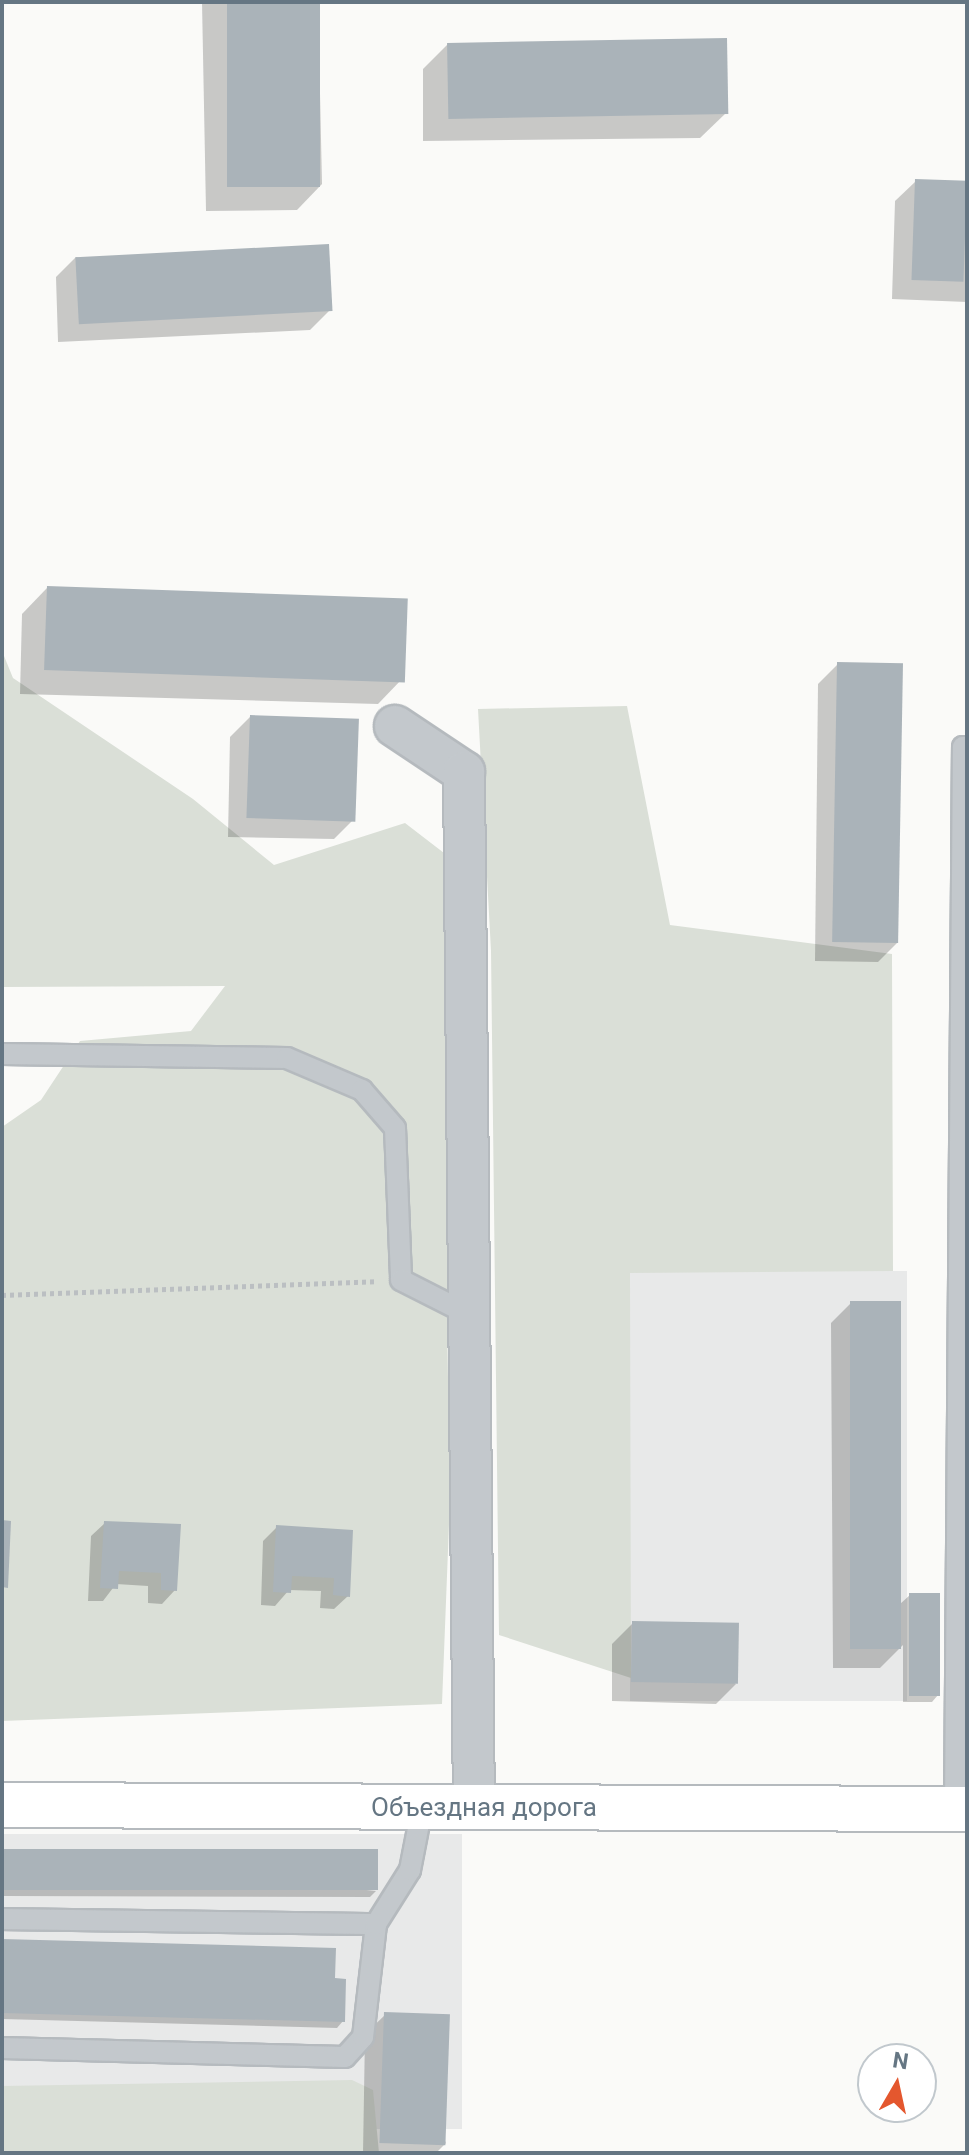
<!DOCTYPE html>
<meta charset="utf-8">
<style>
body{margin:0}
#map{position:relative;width:969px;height:2155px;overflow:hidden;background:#fafaf8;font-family:Roboto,sans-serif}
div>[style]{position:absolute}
.built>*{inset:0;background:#e8e9e9;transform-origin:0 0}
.green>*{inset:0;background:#dadfd7}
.shadow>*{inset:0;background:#0003}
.building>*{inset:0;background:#aab3b9;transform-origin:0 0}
.path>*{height:5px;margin-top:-2.5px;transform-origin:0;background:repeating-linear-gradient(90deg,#bbbfc2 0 4px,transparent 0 8px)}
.roads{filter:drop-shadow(2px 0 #b5babe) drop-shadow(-2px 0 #b5babe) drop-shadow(0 2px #b5babe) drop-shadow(0 -2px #b5babe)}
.lane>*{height:20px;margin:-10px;padding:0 10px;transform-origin:10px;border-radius:10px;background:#c3c8cc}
.street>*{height:40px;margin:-20px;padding:0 20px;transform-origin:20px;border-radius:20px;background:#c3c8cc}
.primary>*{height:44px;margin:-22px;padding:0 22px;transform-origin:22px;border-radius:22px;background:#fff}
span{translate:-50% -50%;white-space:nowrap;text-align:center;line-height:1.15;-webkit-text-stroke:8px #fff;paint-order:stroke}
.street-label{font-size:26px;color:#657683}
.frame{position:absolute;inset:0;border:4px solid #657683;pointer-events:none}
.north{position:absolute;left:857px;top:2043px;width:80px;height:80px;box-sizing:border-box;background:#fff;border:2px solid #c1c8cd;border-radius:50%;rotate:9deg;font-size:22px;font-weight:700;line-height:32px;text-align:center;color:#657683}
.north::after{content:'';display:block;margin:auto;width:28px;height:36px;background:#e4572e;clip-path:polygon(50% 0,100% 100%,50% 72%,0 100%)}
</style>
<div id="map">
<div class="built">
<i style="left:907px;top:1271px;width:430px;height:277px;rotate:90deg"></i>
<i style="left:2px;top:1834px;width:460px;height:295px"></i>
</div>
<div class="green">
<i style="clip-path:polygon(2px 651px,13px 678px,193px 799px,274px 865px,405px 823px,444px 853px,454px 1237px,447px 1317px,450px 1499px,442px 1704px,2px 1721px,2px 1127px,41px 1100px,80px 1041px,191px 1031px,225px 986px,2px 987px)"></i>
<i style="clip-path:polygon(627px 706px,670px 925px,892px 954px,893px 1271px,630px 1273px,631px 1678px,499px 1635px,491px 951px,478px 709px)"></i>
<i style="clip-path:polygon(352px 2080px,373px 2090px,379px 2153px,2px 2153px,2px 2086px)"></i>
</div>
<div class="shadow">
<i style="clip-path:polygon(202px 2px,318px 2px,322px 184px,297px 210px,206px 211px)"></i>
<i style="clip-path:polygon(448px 44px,726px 113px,700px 138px,423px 141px,423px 69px)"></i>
<i style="clip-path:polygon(915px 182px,967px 183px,967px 302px,892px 299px,895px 201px)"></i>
<i style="clip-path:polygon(76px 257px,330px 310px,310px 330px,58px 342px,56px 277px)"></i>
<i style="clip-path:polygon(47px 588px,403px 678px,378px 704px,20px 694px,22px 614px)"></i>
<i style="clip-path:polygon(838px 664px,898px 942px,878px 962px,815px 961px,818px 684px)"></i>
<i style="clip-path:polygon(250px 717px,354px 819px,334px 839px,228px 837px,230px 737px)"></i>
<i style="clip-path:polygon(851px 1303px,900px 1604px,910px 1595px,938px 1695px,932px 1702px,903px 1702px,903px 1645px,880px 1668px,833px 1668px,831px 1323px)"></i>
<i style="clip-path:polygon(105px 1523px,179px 1526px,175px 1590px,162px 1604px,148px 1603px,148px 1586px,116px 1584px,103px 1601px,88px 1601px,91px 1536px)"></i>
<i style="clip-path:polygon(277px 1527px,351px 1531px,348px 1596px,334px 1609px,320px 1608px,321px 1591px,289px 1590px,275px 1606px,261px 1605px,263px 1541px)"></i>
<i style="clip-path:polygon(632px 1624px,736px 1684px,716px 1704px,612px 1701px,612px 1644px)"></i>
<i style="clip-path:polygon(2px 1851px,376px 1891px,370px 1897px,2px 1896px)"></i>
<i style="clip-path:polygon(2px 1941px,332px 1980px,343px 2021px,337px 2028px,2px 2019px)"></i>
<i style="clip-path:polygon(385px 2015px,446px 2143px,436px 2153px,363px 2153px,365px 2034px)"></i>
</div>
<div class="building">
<i style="left:227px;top:2px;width:93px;height:185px"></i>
<i style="left:727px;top:38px;width:76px;height:280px;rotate:89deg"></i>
<i style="left:915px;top:179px;width:52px;height:101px;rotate:2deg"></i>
<i style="left:329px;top:244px;width:67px;height:254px;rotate:87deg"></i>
<i style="left:47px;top:586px;width:361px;height:84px;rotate:2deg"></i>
<i style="left:837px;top:662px;width:66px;height:280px;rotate:1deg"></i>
<i style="left:250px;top:715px;width:109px;height:103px;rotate:2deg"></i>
<i style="left:850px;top:1301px;width:51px;height:348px"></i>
<i style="clip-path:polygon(2px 1520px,11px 1521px,8px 1588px,2px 1587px)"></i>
<i style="clip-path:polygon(104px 1521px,181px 1524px,177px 1591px,161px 1590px,161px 1573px,119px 1571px,118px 1589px,100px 1588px)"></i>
<i style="clip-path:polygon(276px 1525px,353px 1530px,350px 1597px,333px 1595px,334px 1578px,292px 1576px,291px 1593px,273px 1592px)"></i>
<i style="left:909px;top:1593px;width:31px;height:103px"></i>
<i style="left:632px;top:1621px;width:107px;height:61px;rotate:1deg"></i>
<i style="left:2px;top:1849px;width:376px;height:41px"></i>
<i style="clip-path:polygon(2px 1939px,336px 1948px,335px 1978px,346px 1979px,345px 2022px,2px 2013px)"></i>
<i style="left:384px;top:2012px;width:66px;height:131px;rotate:2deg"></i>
</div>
<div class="path">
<i style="left:2px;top:1295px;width:374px;rotate:-2.1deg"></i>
</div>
<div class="roads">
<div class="lane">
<i style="left:2px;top:1054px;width:285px;rotate:0.8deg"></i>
<i style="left:287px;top:1058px;width:82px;rotate:23.1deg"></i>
<i style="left:362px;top:1090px;width:50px;rotate:49deg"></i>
<i style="left:395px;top:1128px;width:152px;rotate:87.7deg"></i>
<i style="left:401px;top:1280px;width:77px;rotate:26.9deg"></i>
<i style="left:955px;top:1809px;width:1062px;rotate:-89.57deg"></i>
<i style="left:963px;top:747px;width:4px"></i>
<i style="left:2px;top:1919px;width:374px;rotate:0.8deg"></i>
<i style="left:2px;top:2048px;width:343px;rotate:1.5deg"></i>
<i style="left:345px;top:2057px;width:27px;rotate:-48deg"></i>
<i style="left:363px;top:2037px;width:114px;rotate:-83.4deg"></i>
<i style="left:376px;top:1924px;width:64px;rotate:-57.8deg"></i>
<i style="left:410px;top:1870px;width:63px;rotate:-79deg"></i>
</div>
<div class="street">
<i style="left:395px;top:726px;width:83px;rotate:33.7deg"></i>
<i style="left:464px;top:772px;width:1036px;rotate:89.45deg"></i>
</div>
<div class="primary">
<i style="left:2px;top:1805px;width:965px;rotate:0.24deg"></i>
</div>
</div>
<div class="street-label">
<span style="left:484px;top:1808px">Объездная дорога</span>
</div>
<div class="frame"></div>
<div class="north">N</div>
</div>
